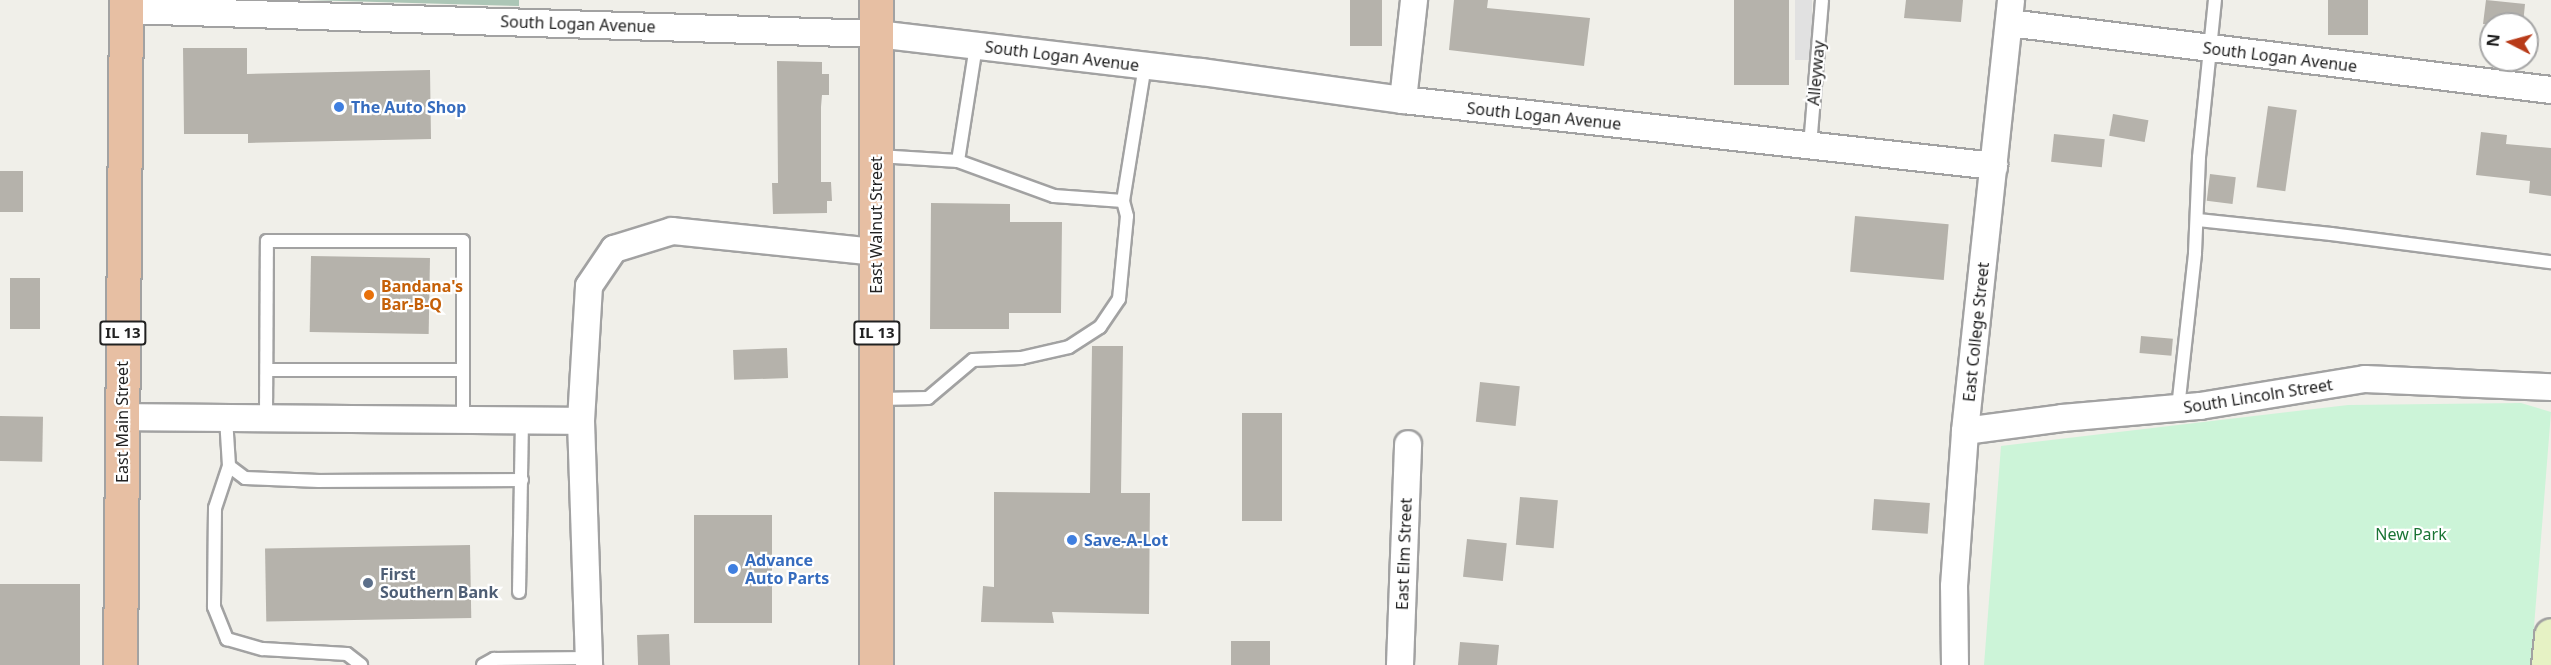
<!DOCTYPE html>
<style>
body{margin:0}
#map{position:relative;width:2551px;height:665px;overflow:hidden;background:#f0efe9;font-family:"Noto Sans",sans-serif}
div>[style]{position:absolute}
.cemetery>*{inset:0;background:#acc6b6}
.park>*{inset:0;background:#ccf4d8}
.parking>*{inset:0;background:#e1e1e1;transform-origin:0 0}
.building>*{inset:0;background:#b5b2ab;transform-origin:0 0}
.roads{filter:drop-shadow(2px 0 #a2a2a2) drop-shadow(-2px 0 #a2a2a2) drop-shadow(0 2px #a2a2a2) drop-shadow(0 -2px #a2a2a2)}
.service>*{height:12px;margin:-6px;padding:0 6px;transform-origin:6px;border-radius:6px;background:#fff}
.minor>*{height:26px;margin:-13px;padding:0 13px;transform-origin:13px;border-radius:13px;background:#fff}
.secondary>*{height:33px;margin:-16.5px;padding:0 16.5px;transform-origin:16.5px;border-radius:16.5px;background:#e6f2c4}
.trunk>*{height:33px;margin:-16.5px;padding:0 16.5px;transform-origin:16.5px;border-radius:16.5px;background:#e7bfa3}
.dots>*{width:16px;height:16px;translate:-50% -50%;box-sizing:border-box;border:3px solid #fff;border-radius:50%}
span{translate:-50% -50%;white-space:nowrap;text-align:center;line-height:1.15;-webkit-text-stroke:4.5px #fff;paint-order:stroke}
.shield-label span{padding:2px 4px;background:#fff;border:2px solid;border-radius:4px;-webkit-text-stroke-width:0}
.shield-label{font-size:15px;color:#212121;font-weight:700}
.street-label{font-size:16px;color:#212121}
.shop-label{font-size:16px;color:#366cbe;font-weight:700}
.left{translate:0 -50%;text-align:left}
.food-label{font-size:16px;color:#c56008;font-weight:700}
.park-label{font-size:16px;color:#1a7434}
.service-label{font-size:16px;color:#4e5e75;font-weight:700}
.north{position:absolute;left:2479px;top:12px;width:60px;height:60px;box-sizing:border-box;background:#fff;border:2px solid #a6a6a6;border-radius:50%;rotate:276deg;font-size:16px;font-weight:700;line-height:24px;text-align:center;color:#212121}
.north::after{content:'';display:block;margin:auto;width:21px;height:27px;background:#b83b19;clip-path:polygon(50% 0,100% 100%,50% 72%,0 100%)}
</style>
<div id="map">
<div class="cemetery">
<i style="clip-path:polygon(306px 0,519px 0,519px 6px)"></i>
</div>
<div class="park">
<i style="clip-path:polygon(2521px 403px,2551px 412px,2531px 665px,1984px 665px,2001px 446px,2348px 405px)"></i>
</div>
<div class="parking">
<i style="left:1795px;top:0;width:17px;height:60px"></i>
</div>
<div class="building">
<i style="left:1350px;top:0;width:32px;height:46px"></i>
<i style="clip-path:polygon(1454px 0,1488px 0,1487px 8px,1590px 18px,1584px 66px,1449px 50px)"></i>
<i style="left:1734px;top:0;width:55px;height:85px"></i>
<i style="clip-path:polygon(1906px 0,1963px 0,1961px 22px,1904px 18px)"></i>
<i style="left:2328px;top:0;width:40px;height:35px"></i>
<i style="clip-path:polygon(2486px 0,2525px 4px,2523px 24px,2483px 24px)"></i>
<i style="clip-path:polygon(183px 48px,247px 48px,247px 74px,430px 70px,431px 139px,248px 143px,248px 134px,184px 134px)"></i>
<i style="clip-path:polygon(777px 61px,822px 62px,822px 74px,829px 74px,829px 95px,822px 95px,821px 107px,821px 182px,831px 182px,832px 201px,827px 201px,827px 213px,773px 214px,772px 183px,778px 183px)"></i>
<i style="left:2268px;top:106px;width:29px;height:82px;rotate:8deg"></i>
<i style="left:2113px;top:114px;width:36px;height:22px;rotate:10deg"></i>
<i style="clip-path:polygon(2481px 132px,2507px 135px,2506px 144px,2551px 148px,2551px 196px,2529px 193px,2530px 181px,2476px 175px)"></i>
<i style="left:2054px;top:134px;width:51px;height:28px;rotate:6deg"></i>
<i style="left:0;top:171px;width:23px;height:41px"></i>
<i style="left:2210px;top:174px;width:26px;height:27px;rotate:7deg"></i>
<i style="clip-path:polygon(931px 203px,1010px 204px,1010px 222px,1062px 222px,1061px 313px,1009px 313px,1009px 329px,930px 329px)"></i>
<i style="left:1855px;top:216px;width:94px;height:56px;rotate:5deg"></i>
<i style="left:311px;top:256px;width:119px;height:76px;rotate:1deg"></i>
<i style="left:10px;top:278px;width:30px;height:51px"></i>
<i style="left:2141px;top:336px;width:32px;height:17px;rotate:5deg"></i>
<i style="clip-path:polygon(1092px 346px,1123px 346px,1121px 493px,1150px 493px,1149px 614px,1052px 612px,1054px 623px,981px 622px,983px 586px,994px 587px,994px 492px,1090px 493px)"></i>
<i style="left:787px;top:348px;width:30px;height:54px;rotate:88deg"></i>
<i style="left:1480px;top:382px;width:40px;height:40px;rotate:6deg"></i>
<i style="left:1242px;top:413px;width:40px;height:108px"></i>
<i style="left:0;top:416px;width:43px;height:45px;rotate:1deg"></i>
<i style="left:1520px;top:497px;width:38px;height:48px;rotate:5deg"></i>
<i style="left:1874px;top:499px;width:56px;height:31px;rotate:4deg"></i>
<i style="left:694px;top:515px;width:78px;height:108px"></i>
<i style="left:1467px;top:539px;width:40px;height:38px;rotate:6deg"></i>
<i style="left:470px;top:545px;width:73px;height:205px;rotate:89deg"></i>
<i style="left:0;top:584px;width:80px;height:81px"></i>
<i style="left:669px;top:634px;width:31px;height:32px;rotate:88deg"></i>
<i style="left:1231px;top:641px;width:39px;height:24px"></i>
<i style="clip-path:polygon(1460px 642px,1499px 645px,1497px 665px,1458px 665px)"></i>
</div>
<div class="roads">
<div class="service">
<i style="left:1810px;top:146px;width:146px;rotate:-85.3deg"></i>
<i style="left:958px;top:161px;width:116px;rotate:-81.1deg"></i>
<i style="left:1123px;top:201px;width:138px;rotate:-80.8deg"></i>
<i style="left:2198px;top:220px;width:134px;rotate:6deg"></i>
<i style="left:2331px;top:234px;width:222px;rotate:7.3deg"></i>
<i style="left:267px;top:370px;width:196px"></i>
<i style="left:878px;top:399px;width:50px;rotate:-1.1deg"></i>
<i style="left:928px;top:398px;width:59px;rotate:-40.2deg"></i>
<i style="left:973px;top:360px;width:48px;rotate:-2.4deg"></i>
<i style="left:1021px;top:358px;width:49px;rotate:-12.9deg"></i>
<i style="left:1069px;top:347px;width:37px;rotate:-33deg"></i>
<i style="left:1100px;top:327px;width:34px;rotate:-56deg"></i>
<i style="left:1119px;top:299px;width:83px;rotate:-84.5deg"></i>
<i style="left:1127px;top:216px;width:16px;rotate:-105deg"></i>
<i style="left:1123px;top:201px;width:69px;rotate:-175.9deg"></i>
<i style="left:1054px;top:196px;width:102px;rotate:-160deg"></i>
<i style="left:958px;top:161px;width:80px;rotate:-176.4deg"></i>
<i style="left:2178px;top:408px;width:156px;rotate:-83.7deg"></i>
<i style="left:2195px;top:253px;width:96px;rotate:-87.6deg"></i>
<i style="left:2199px;top:157px;width:158px;rotate:-84.2deg"></i>
<i style="left:226px;top:418px;width:48px;rotate:86.4deg"></i>
<i style="left:229px;top:466px;width:20px;rotate:37deg"></i>
<i style="left:245px;top:478px;width:74px;rotate:2.3deg"></i>
<i style="left:319px;top:481px;width:203px;rotate:-0.3deg"></i>
<i style="left:266px;top:418px;width:177px;rotate:-89.7deg"></i>
<i style="left:267px;top:241px;width:196px"></i>
<i style="left:463px;top:241px;width:179px;rotate:90deg"></i>
<i style="left:229px;top:466px;width:44px;rotate:108.4deg"></i>
<i style="left:215px;top:508px;width:99px;rotate:90.6deg"></i>
<i style="left:214px;top:607px;width:35px;rotate:68deg"></i>
<i style="left:227px;top:639px;width:37px;rotate:16deg"></i>
<i style="left:263px;top:649px;width:84px;rotate:3.4deg"></i>
<i style="left:347px;top:654px;width:18px;rotate:38deg"></i>
<i style="left:519px;top:592px;width:170px;rotate:-89deg"></i>
<i style="left:483px;top:665px;width:13px;rotate:-29deg"></i>
<i style="left:494px;top:659px;width:95px;rotate:-0.6deg"></i>
</div>
<div class="minor">
<i style="left:126px;top:10px;width:751px;rotate:1.83deg"></i>
<i style="left:877px;top:34px;width:326px;rotate:6.7deg"></i>
<i style="left:1201px;top:72px;width:204px;rotate:7.9deg"></i>
<i style="left:1403px;top:100px;width:595px;rotate:6.37deg"></i>
<i style="left:2009px;top:23px;width:546px;rotate:7.05deg"></i>
<i style="left:1403px;top:100px;width:101px;rotate:-83.7deg"></i>
<i style="left:122px;top:417px;width:459px;rotate:0.5deg"></i>
<i style="left:581px;top:421px;width:135px;rotate:-86.6deg"></i>
<i style="left:589px;top:286px;width:45px;rotate:-56deg"></i>
<i style="left:614px;top:249px;width:61px;rotate:-17.2deg"></i>
<i style="left:672px;top:231px;width:205px;rotate:5.9deg"></i>
<i style="left:581px;top:421px;width:244px;rotate:88.1deg"></i>
<i style="left:1965px;top:431px;width:98px;rotate:-7.6deg"></i>
<i style="left:2062px;top:418px;width:139px;rotate:-5deg"></i>
<i style="left:2200px;top:406px;width:167px;rotate:-9.3deg"></i>
<i style="left:2365px;top:379px;width:186px;rotate:2.5deg"></i>
<i style="left:1400px;top:665px;width:221px;rotate:-87.9deg"></i>
<i style="left:1955px;top:665px;width:79px;rotate:-90.7deg"></i>
<i style="left:1954px;top:586px;width:155px;rotate:-85.9deg"></i>
<i style="left:1965px;top:431px;width:433px;rotate:-83.9deg"></i>
</div>
<div class="secondary">
<i style="left:2548px;top:665px;width:30px;rotate:-84deg"></i>
</div>
<div class="trunk">
<i style="left:120px;top:665px;width:665px;rotate:-89.48deg"></i>
<i style="left:876px;top:665px;width:665px;rotate:-90deg"></i>
</div>
</div>
<div class="dots">
<i style="left:339px;top:107px;background:#3f7fe0"></i>
<i style="left:369px;top:295px;background:#e8710a"></i>
<i style="left:1072px;top:540px;background:#3f7fe0"></i>
<i style="left:733px;top:569px;background:#3f7fe0"></i>
<i style="left:368px;top:583px;background:#5c6f8a"></i>
</div>
<div class="shield-label">
<span style="left:123px;top:333px">IL 13</span>
<span style="left:877px;top:333px">IL 13</span>
</div>
<div class="street-label">
<span style="left:578px;top:24px;rotate:2deg">South Logan Avenue</span>
<span style="left:1062px;top:56px;rotate:7deg">South Logan Avenue</span>
<span style="left:2280px;top:57px;rotate:7deg">South Logan Avenue</span>
<span style="left:1816px;top:73px;rotate:-85deg">Alleyway</span>
<span style="left:1544px;top:116px;rotate:6deg">South Logan Avenue</span>
<span style="left:876px;top:225px;rotate:-90deg">East Walnut Street</span>
<span style="left:1976px;top:332px;rotate:-84deg">East College Street</span>
<span style="left:2258px;top:396px;rotate:-9deg">South Lincoln Street</span>
<span style="left:122px;top:422px;rotate:-90deg">East Main Street</span>
<span style="left:1404px;top:554px;rotate:-88deg">East Elm Street</span>
</div>
<div class="shop-label">
<span class="left" style="left:351px;top:107px">The Auto Shop</span>
<span class="left" style="left:1084px;top:540px">Save-A-Lot</span>
<span class="left" style="left:745px;top:569px">Advance<br>Auto Parts</span>
</div>
<div class="food-label">
<span class="left" style="left:381px;top:295px">Bandana's<br>Bar-B-Q</span>
</div>
<div class="park-label">
<span style="left:2411px;top:534px">New Park</span>
</div>
<div class="service-label">
<span class="left" style="left:380px;top:583px">First<br>Southern Bank</span>
</div>
<div class="north">N</div>
</div>
